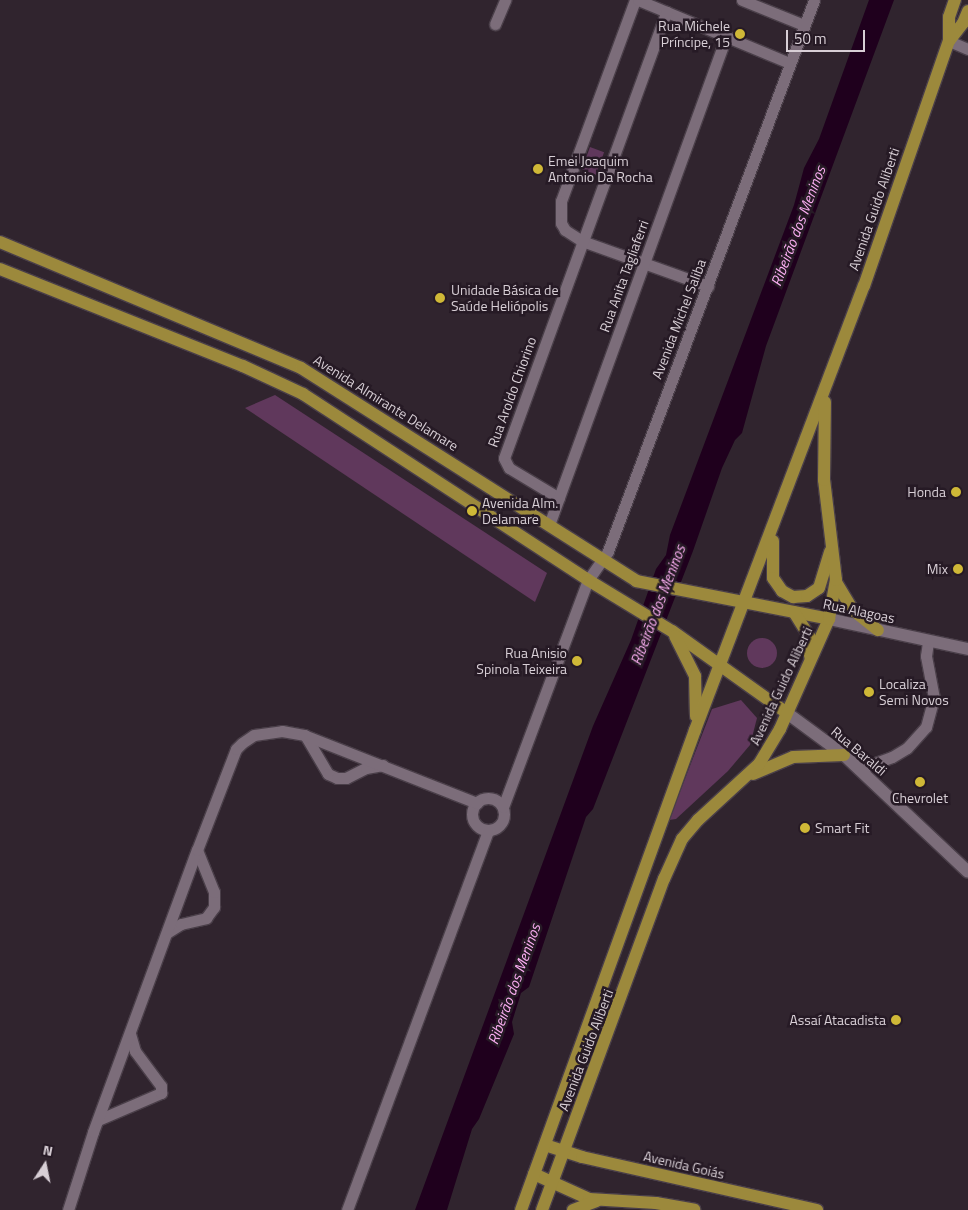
<!DOCTYPE html>
<meta charset="utf-8">
<style>
body{margin:0}
#map{position:relative;width:968px;height:1210px;overflow:hidden;background:#30242e;font-family:"Titillium Web",sans-serif}
div>[style]{position:absolute}
.green>*{inset:0;background:#60385c;transform-origin:0 0}
.round{border-radius:50%}
.water>*{inset:0;background:#1f001d}
.roads{filter:drop-shadow(1px 0 #4a3f49) drop-shadow(-1px 0 #4a3f49) drop-shadow(0 1px #4a3f49) drop-shadow(0 -1px #4a3f49)}
.minor>*{height:11px;margin:-5.5px;padding:0 5.5px;transform-origin:5.5px;border-radius:5.5px;background:#7c6d7a}
.minor>.ring{margin:-5.5px;padding:0;box-sizing:content-box;background:none;border:11px solid #7c6d7a;border-radius:50%}
.tertiary>*{height:12px;margin:-6px;padding:0 6px;transform-origin:6px;border-radius:6px;background:#7c6d7a}
.primary>*{height:12px;margin:-6px;padding:0 6px;transform-origin:6px;border-radius:6px;background:#9c893c}
.dots>*{width:14px;height:14px;translate:-50% -50%;box-sizing:border-box;border:2px solid #261a25;border-radius:50%}
span{translate:-50% -50%;white-space:nowrap;text-align:center;line-height:1.15;-webkit-text-stroke:5px #261a25;paint-order:stroke}
.poi-label{font-size:14px;color:#d8cfd6}
.right{translate:-100% -50%;text-align:right}
.left{translate:0 -50%;text-align:left}
.street-label{font-size:14px;color:#d8cfd6}
.water-label{font-size:15px;color:#fbaef2;font-style:italic}
.north{position:absolute;left:20px;top:1140px;width:50px;height:50px;-webkit-text-stroke:4px #261a25;paint-order:stroke;rotate:11deg;font-size:14px;font-weight:700;line-height:20px;text-align:center;color:#d8cfd6}
.north::after{content:'';display:block;margin:auto;width:18px;height:22px;background:#d8cfd6;clip-path:polygon(50% 0,100% 100%,50% 72%,0 100%)}
.scale{position:absolute;left:786px;top:30px;width:79px;height:22px;box-sizing:border-box;border:2px solid #d8cfd6;border-top:0;padding-left:6px;font-size:15px;line-height:18px;white-space:nowrap;color:#d8cfd6;-webkit-text-stroke:4px #261a25;paint-order:stroke}
</style>
<div id="map">
<div class="green">
<i style="left:590px;top:147px;width:15px;height:24px;rotate:20deg"></i>
<i style="clip-path:polygon(275px 395px,547px 573px,535px 602px,245px 408px)"></i>
<i class="round" style="left:747px;top:638px;width:30px;height:30px"></i>
<i style="clip-path:polygon(741px 700px,757px 718px,750px 745px,728px 771px,676px 819px,669px 820px,712px 709px)"></i>
</div>
<div class="water">
<i style="clip-path:polygon(869px 0,894px 0,766px 346px,742px 433px,735px 440px,722px 468px,693px 551px,593px 809px,586px 817px,529px 987px,521px 993px,512px 1022px,514px 1034px,479px 1119px,472px 1129px,447px 1210px,415px 1210px,593px 726px,631px 640px,656px 569px,666px 555px,670px 535px,794px 205px,804px 168px,819px 139px)"></i>
</div>
<div class="roads">
<div class="minor">
<i style="left:635px;top:0;width:214px;rotate:110.2deg"></i>
<i style="left:561px;top:201px;width:22px;rotate:90deg"></i>
<i style="left:561px;top:223px;width:8px;rotate:60deg"></i>
<i style="left:565px;top:230px;width:20px;rotate:33deg"></i>
<i style="left:582px;top:241px;width:134px;rotate:19.7deg"></i>
<i style="left:638px;top:0;width:164px;rotate:22.6deg"></i>
<i style="left:742px;top:0;width:67px;rotate:22deg"></i>
<i style="left:495px;top:24px;width:26px;rotate:-67deg"></i>
<i style="left:949px;top:41px;width:21px;rotate:23deg"></i>
<i style="left:559px;top:498px;width:58px;rotate:-149deg"></i>
<i style="left:509px;top:468px;width:11px;rotate:-117deg"></i>
<i style="left:504px;top:458px;width:475px;rotate:-70deg"></i>
<i style="left:549px;top:525px;width:519px;rotate:-70.06deg"></i>
<i style="left:305px;top:735px;width:45px;rotate:59.5deg"></i>
<i style="left:328px;top:774px;width:10px;rotate:24deg"></i>
<i style="left:337px;top:778px;width:9px"></i>
<i style="left:346px;top:778px;width:22px;rotate:-27deg"></i>
<i style="left:366px;top:768px;width:17px;rotate:-10deg"></i>
<i style="left:859px;top:769px;width:35px;rotate:-20deg"></i>
<i style="left:892px;top:757px;width:17px;rotate:-31deg"></i>
<i style="left:907px;top:748px;width:28px;rotate:-48deg"></i>
<i style="left:926px;top:727px;width:30px;rotate:-75deg"></i>
<i style="left:934px;top:698px;width:43px;rotate:-100.8deg"></i>
<i style="left:926px;top:656px;width:15px;rotate:-82deg"></i>
<i class="ring" style="left:472px;top:798px;width:21px;height:21px"></i>
<i style="left:503px;top:807px;width:242px;rotate:-69.5deg"></i>
<i style="left:588px;top:580px;width:35px;rotate:-55deg"></i>
<i style="left:608px;top:551px;width:588px;rotate:-69.5deg"></i>
<i style="left:168px;top:932px;width:15px;rotate:-32deg"></i>
<i style="left:181px;top:924px;width:26px;rotate:-13deg"></i>
<i style="left:206px;top:918px;width:14px;rotate:-54deg"></i>
<i style="left:214px;top:907px;width:15px;rotate:-90deg"></i>
<i style="left:214px;top:892px;width:45px;rotate:-112deg"></i>
<i style="left:98px;top:1120px;width:69px;rotate:-23.2deg"></i>
<i style="left:161px;top:1093px;width:7px;rotate:-90deg"></i>
<i style="left:161px;top:1086px;width:44px;rotate:-126.6deg"></i>
<i style="left:135px;top:1051px;width:18px;rotate:-106deg"></i>
<i style="left:68px;top:1210px;width:82px;rotate:-72.2deg"></i>
<i style="left:93px;top:1132px;width:301px;rotate:-69.8deg"></i>
<i style="left:197px;top:850px;width:108px;rotate:-68.9deg"></i>
<i style="left:236px;top:749px;width:8px;rotate:-45deg"></i>
<i style="left:242px;top:743px;width:14px;rotate:-34deg"></i>
<i style="left:254px;top:735px;width:28px;rotate:-8deg"></i>
<i style="left:282px;top:731px;width:22px;rotate:10deg"></i>
<i style="left:304px;top:735px;width:186px;rotate:21.5deg"></i>
<i style="left:347px;top:1210px;width:405px;rotate:-69.6deg"></i>
</div>
<div class="tertiary">
<i style="left:829px;top:619px;width:142px;rotate:12.2deg"></i>
<i style="left:787px;top:713px;width:71px;rotate:36.4deg"></i>
<i style="left:844px;top:755px;width:170px;rotate:43.3deg"></i>
</div>
<div class="primary">
<i style="left:949px;top:41px;width:23px;rotate:-52deg"></i>
<i style="left:963px;top:23px;width:13px;rotate:-67deg"></i>
<i style="left:0;top:242px;width:326px;rotate:22.7deg"></i>
<i style="left:301px;top:368px;width:397px;rotate:32.4deg"></i>
<i style="left:636px;top:581px;width:197px;rotate:11.1deg"></i>
<i style="left:0;top:269px;width:262px;rotate:21.8deg"></i>
<i style="left:243px;top:366px;width:66px;rotate:25deg"></i>
<i style="left:303px;top:394px;width:340px;rotate:33.1deg"></i>
<i style="left:588px;top:580px;width:98px;rotate:31.3deg"></i>
<i style="left:672px;top:631px;width:141px;rotate:35.5deg"></i>
<i style="left:773px;top:541px;width:37px;rotate:90deg"></i>
<i style="left:773px;top:578px;width:16px;rotate:55deg"></i>
<i style="left:782px;top:591px;width:13px;rotate:29deg"></i>
<i style="left:793px;top:597px;width:14px;rotate:-4deg"></i>
<i style="left:807px;top:596px;width:14px;rotate:-34deg"></i>
<i style="left:819px;top:588px;width:38px;rotate:-73deg"></i>
<i style="left:836px;top:582px;width:33px;rotate:59deg"></i>
<i style="left:853px;top:610px;width:32px;rotate:39deg"></i>
<i style="left:794px;top:612px;width:28px;rotate:58deg"></i>
<i style="left:809px;top:636px;width:20px;rotate:87deg"></i>
<i style="left:675px;top:636px;width:45px;rotate:63.4deg"></i>
<i style="left:695px;top:676px;width:40px;rotate:88.6deg"></i>
<i style="left:753px;top:774px;width:43px;rotate:-23deg"></i>
<i style="left:793px;top:757px;width:51px;rotate:-2.2deg"></i>
<i style="left:545px;top:1145px;width:39px;rotate:18deg"></i>
<i style="left:582px;top:1157px;width:241px;rotate:12.7deg"></i>
<i style="left:534px;top:1174px;width:60px;rotate:24.4deg"></i>
<i style="left:589px;top:1199px;width:67px;rotate:3.4deg"></i>
<i style="left:656px;top:1203px;width:39px;rotate:10deg"></i>
<i style="left:521px;top:1210px;width:511px;rotate:-70.07deg"></i>
<i style="left:695px;top:730px;width:475px;rotate:-69.2deg"></i>
<i style="left:864px;top:286px;width:259px;rotate:-70.9deg"></i>
<i style="left:949px;top:41px;width:24px;rotate:-90deg"></i>
<i style="left:949px;top:17px;width:18px;rotate:-71deg"></i>
<i style="left:542px;top:1210px;width:353px;rotate:-69.8deg"></i>
<i style="left:664px;top:879px;width:44px;rotate:-65.8deg"></i>
<i style="left:682px;top:839px;width:25px;rotate:-50deg"></i>
<i style="left:698px;top:820px;width:83px;rotate:-42.6deg"></i>
<i style="left:759px;top:764px;width:41px;rotate:-59deg"></i>
<i style="left:780px;top:729px;width:120px;rotate:-66deg"></i>
<i style="left:829px;top:619px;width:40px;rotate:-80deg"></i>
<i style="left:836px;top:580px;width:101px;rotate:-96.8deg"></i>
<i style="left:824px;top:480px;width:78px;rotate:-89.3deg"></i>
<i style="left:573px;top:1210px;width:25px;rotate:-21deg"></i>
</div>
</div>
<div class="dots">
<i style="left:740px;top:34px;background:#cfb837"></i>
<i style="left:538px;top:169px;background:#cfb837"></i>
<i style="left:440px;top:298px;background:#cfb837"></i>
<i style="left:956px;top:492px;background:#cfb837"></i>
<i style="left:472px;top:511px;background:#cfb837"></i>
<i style="left:958px;top:569px;background:#cfb837"></i>
<i style="left:577px;top:661px;background:#cfb837"></i>
<i style="left:869px;top:692px;background:#cfb837"></i>
<i style="left:920px;top:782px;background:#cfb837"></i>
<i style="left:805px;top:828px;background:#cfb837"></i>
<i style="left:896px;top:1020px;background:#cfb837"></i>
</div>
<div class="poi-label">
<span class="right" style="left:730px;top:34px">Rua Michele<br>Príncipe, 15</span>
<span class="left" style="left:548px;top:169px">Emei Joaquim<br>Antonio Da Rocha</span>
<span class="left" style="left:451px;top:298px">Unidade Básica de<br>Saúde Heliópolis</span>
<span class="right" style="left:946px;top:492px">Honda</span>
<span class="left" style="left:482px;top:511px">Avenida Alm.<br>Delamare</span>
<span class="right" style="left:948px;top:569px">Mix</span>
<span class="right" style="left:567px;top:661px">Rua Anisio<br>Spinola Teixeira</span>
<span class="left" style="left:879px;top:692px">Localiza<br>Semi Novos</span>
<span style="left:920px;top:798px">Chevrolet</span>
<span class="left" style="left:815px;top:828px">Smart Fit</span>
<span class="right" style="left:886px;top:1020px">Assaí Atacadista</span>
</div>
<div class="street-label">
<span style="left:874px;top:209px;rotate:-71deg">Avenida Guido Aliberti</span>
<span style="left:624px;top:276px;rotate:-70deg">Rua Anita Tagliaferri</span>
<span style="left:679px;top:319px;rotate:-69deg">Avenida Michel Saliba</span>
<span style="left:512px;top:392px;rotate:-70deg">Rua Aroldo Chiorino</span>
<span style="left:386px;top:403px;rotate:32deg">Avenida Almirante Delamare</span>
<span style="left:859px;top:611px;rotate:12deg">Rua Alagoas</span>
<span style="left:781px;top:686px;rotate:-65deg">Avenida Guido Aliberti</span>
<span style="left:859px;top:751px;rotate:40deg">Rua Baraldi</span>
<span style="left:586px;top:1050px;rotate:-69deg">Avenida Guido Aliberti</span>
<span style="left:684px;top:1165px;rotate:13deg">Avenida Goiás</span>
</div>
<div class="water-label">
<span style="left:798px;top:226px;rotate:-69deg">Ribeirão dos Meninos</span>
<span style="left:658px;top:605px;rotate:-69deg">Ribeirão dos Meninos</span>
<span style="left:514px;top:984px;rotate:-70deg">Ribeirão dos Meninos</span>
</div>
<div class="north">N</div>
<div class="scale">50 m</div>
</div>
